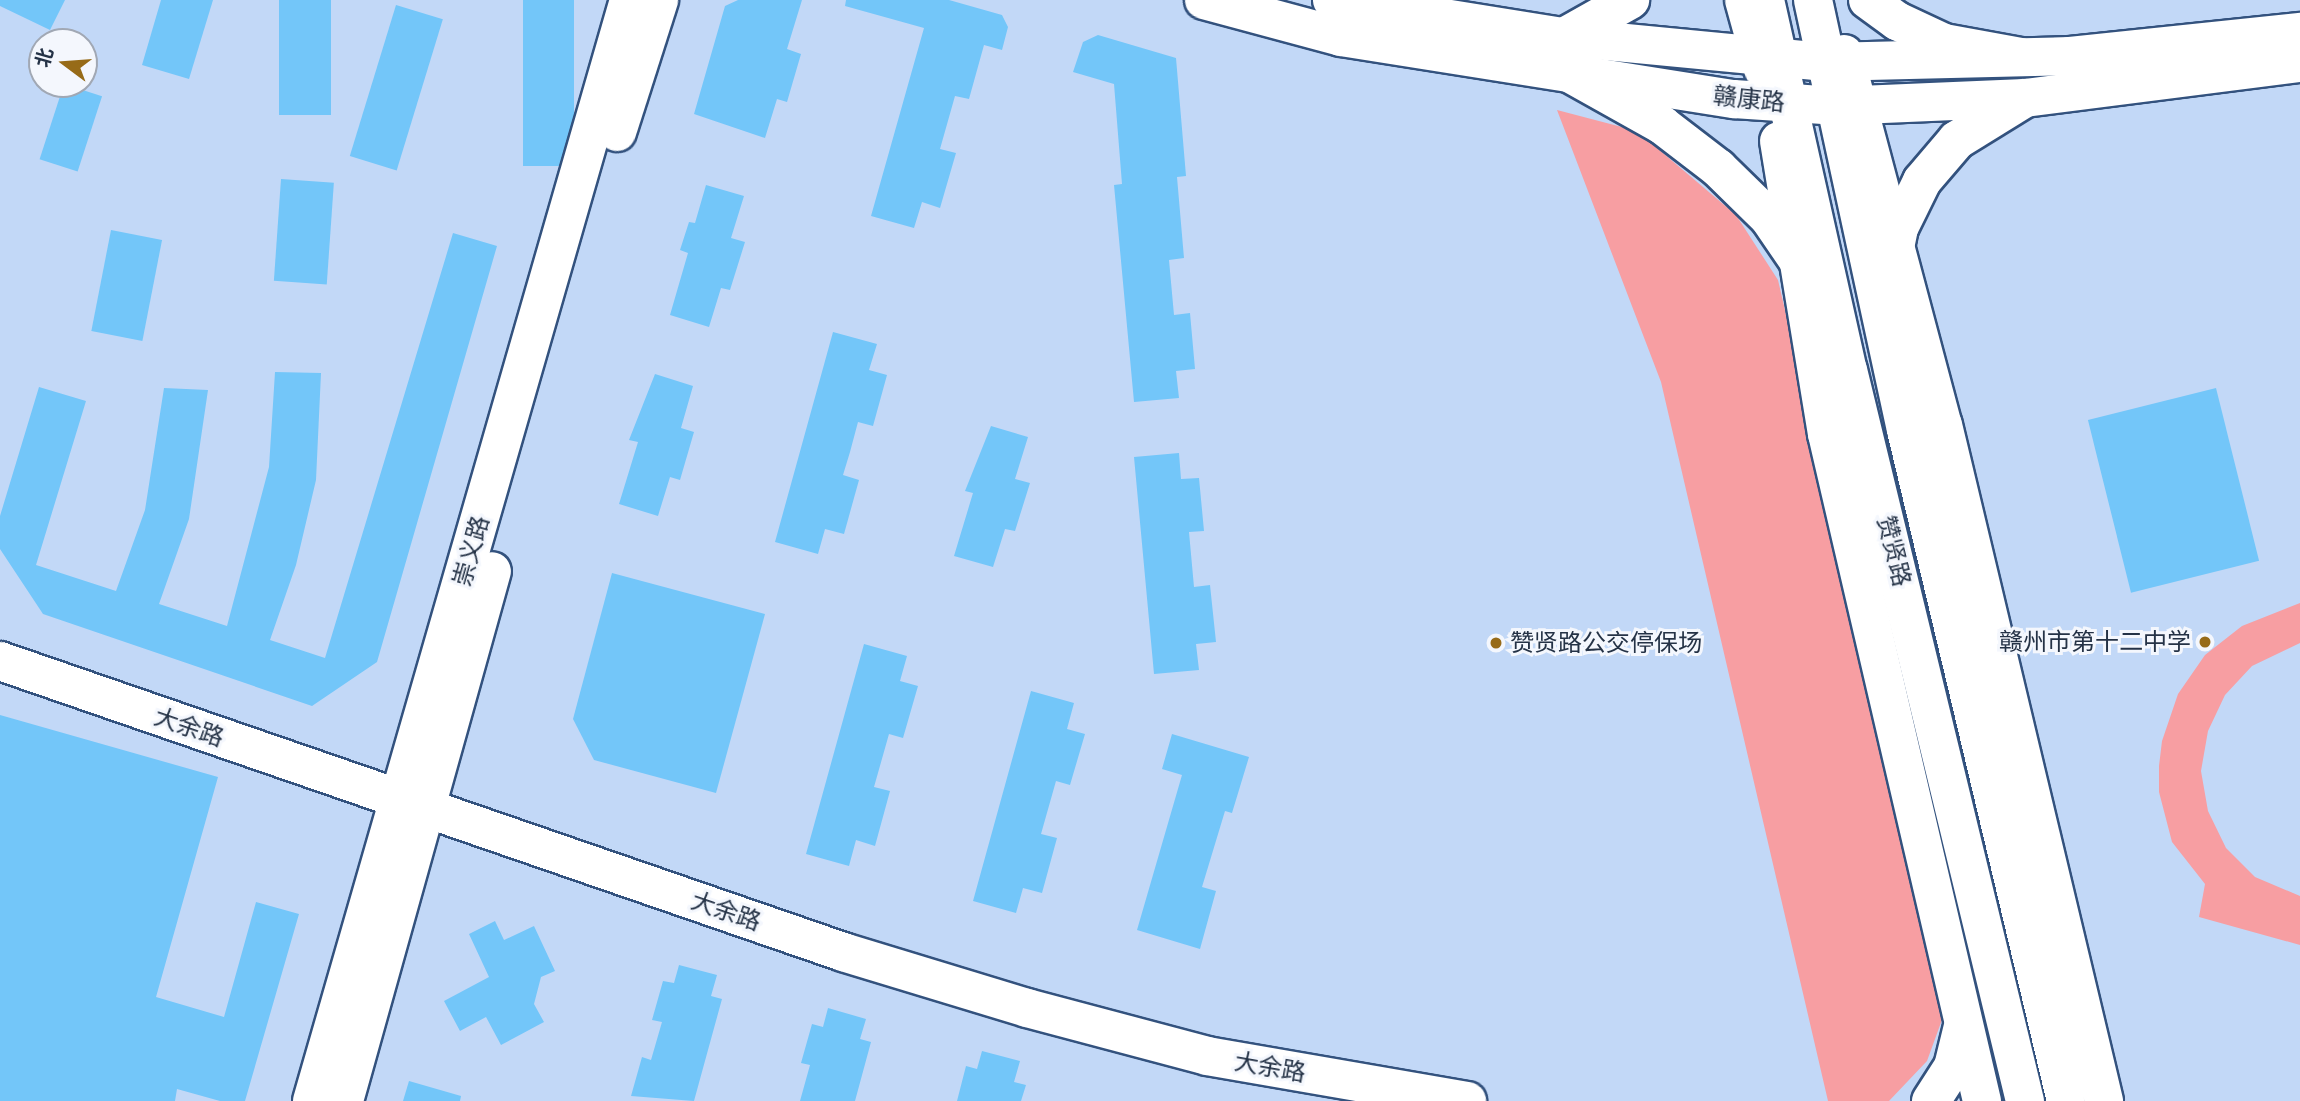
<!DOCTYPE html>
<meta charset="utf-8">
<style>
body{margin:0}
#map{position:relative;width:2300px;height:1101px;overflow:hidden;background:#c2d8f7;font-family:Jost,"Noto Sans SC",sans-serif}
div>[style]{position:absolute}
.green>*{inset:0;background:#f79ea2}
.building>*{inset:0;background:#73c6f9;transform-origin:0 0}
.roads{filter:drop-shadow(2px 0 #33527e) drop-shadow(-2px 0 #33527e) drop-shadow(0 2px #33527e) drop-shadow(0 -2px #33527e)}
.secondary>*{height:38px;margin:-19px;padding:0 19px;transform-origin:19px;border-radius:19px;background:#fff}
.primary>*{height:38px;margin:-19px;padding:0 19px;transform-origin:19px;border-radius:19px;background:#fff}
.dots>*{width:19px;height:19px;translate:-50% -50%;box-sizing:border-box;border:4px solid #f4f7fd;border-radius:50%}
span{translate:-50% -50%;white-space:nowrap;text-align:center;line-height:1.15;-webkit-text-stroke:6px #f4f7fd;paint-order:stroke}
.street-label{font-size:24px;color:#243246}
.poi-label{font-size:24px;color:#243246}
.right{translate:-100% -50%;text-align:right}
.left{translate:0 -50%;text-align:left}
.north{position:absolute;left:28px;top:28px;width:70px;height:70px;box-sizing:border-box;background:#f4f7fd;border:2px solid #a1a8b4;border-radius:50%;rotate:286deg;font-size:19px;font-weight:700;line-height:28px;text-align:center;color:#243246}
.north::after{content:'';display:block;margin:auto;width:24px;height:32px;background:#976b18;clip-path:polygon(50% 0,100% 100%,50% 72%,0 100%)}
</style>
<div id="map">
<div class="green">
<i style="clip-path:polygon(1557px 110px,1637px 131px,1736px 215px,1778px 280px,1947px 1006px,1927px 1061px,1889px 1101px,1828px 1101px,1661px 382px)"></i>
<i style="clip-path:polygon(2300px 603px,2300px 643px,2252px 666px,2225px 695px,2208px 731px,2201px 771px,2208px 811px,2226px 848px,2255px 877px,2300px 896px,2300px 945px,2199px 917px,2205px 884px,2172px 842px,2159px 792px,2159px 766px,2162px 741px,2178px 694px,2205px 655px,2242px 626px)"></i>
</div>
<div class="building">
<i style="clip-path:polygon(0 0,65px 0,50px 30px,0 6px)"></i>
<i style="clip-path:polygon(161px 0,213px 0,189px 79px,142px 65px)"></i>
<i style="left:279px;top:0;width:52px;height:115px"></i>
<i style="left:523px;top:0;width:51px;height:166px"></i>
<i style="clip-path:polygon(738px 0,802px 0,787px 49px,801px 54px,787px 102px,777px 99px,765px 138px,694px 114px,725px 6px)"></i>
<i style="clip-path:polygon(846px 0,949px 0,1002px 15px,1008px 27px,1002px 50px,984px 45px,969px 99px,955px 96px,940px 149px,956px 153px,940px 208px,922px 202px,914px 228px,871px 216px,924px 28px,845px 6px)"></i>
<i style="left:396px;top:5px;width:49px;height:158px;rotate:17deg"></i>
<i style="clip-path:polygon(1098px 35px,1176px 58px,1186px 176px,1177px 177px,1184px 258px,1169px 260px,1174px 315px,1190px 313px,1195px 369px,1176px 371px,1179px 398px,1134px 402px,1114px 185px,1122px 184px,1114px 84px,1073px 72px,1083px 42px)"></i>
<i style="left:64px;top:84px;width:40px;height:79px;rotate:18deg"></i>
<i style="left:281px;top:179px;width:53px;height:102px;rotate:4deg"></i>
<i style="clip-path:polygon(706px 185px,744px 196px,731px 238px,745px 242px,730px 290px,721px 288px,709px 327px,670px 315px,688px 253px,680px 250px,689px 222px,695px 223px)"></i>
<i style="left:111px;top:230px;width:52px;height:103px;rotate:11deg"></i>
<i style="clip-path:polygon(453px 233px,497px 246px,377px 662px,312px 706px,43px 614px,0 549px,0 516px,39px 387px,86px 401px,36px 565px,116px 591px,145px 510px,164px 388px,208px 390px,189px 519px,159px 604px,227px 626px,269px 467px,275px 372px,321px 373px,316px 480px,296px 565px,270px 640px,325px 658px)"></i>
<i style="clip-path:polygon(833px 332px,877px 344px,869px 370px,887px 375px,873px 426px,858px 422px,850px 452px,843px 475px,859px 480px,844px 534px,825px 529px,818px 554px,775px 542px)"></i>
<i style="clip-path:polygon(655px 374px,693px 386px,681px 428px,694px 432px,680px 480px,670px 477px,658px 516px,619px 504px,638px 442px,629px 440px)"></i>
<i style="left:2216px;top:388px;width:178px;height:132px;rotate:76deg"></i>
<i style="clip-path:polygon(991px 426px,1028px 437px,1015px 479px,1030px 483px,1015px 531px,1005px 529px,993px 567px,954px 556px,973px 493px,965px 491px)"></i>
<i style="clip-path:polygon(1179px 453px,1181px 479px,1199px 478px,1204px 531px,1189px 532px,1194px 587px,1210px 585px,1216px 642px,1196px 644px,1199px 670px,1154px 674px,1134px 457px)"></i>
<i style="clip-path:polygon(612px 573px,765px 614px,716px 793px,594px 760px,573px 719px)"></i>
<i style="clip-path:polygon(864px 644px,907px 656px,900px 681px,918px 686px,903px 738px,889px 734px,874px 787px,890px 791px,875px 846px,856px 840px,849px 866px,806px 854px)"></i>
<i style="clip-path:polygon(1031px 691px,1074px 703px,1067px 729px,1085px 734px,1070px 785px,1056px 781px,1041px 834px,1057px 838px,1042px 893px,1023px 888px,1016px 913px,973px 901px)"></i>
<i style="clip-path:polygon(0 715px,218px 777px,156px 997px,224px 1017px,256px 902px,299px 914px,245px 1101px,220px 1101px,177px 1089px,175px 1101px,0 1101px)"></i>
<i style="clip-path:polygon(1172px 734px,1249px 757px,1232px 813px,1225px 811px,1202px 887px,1216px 891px,1200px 949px,1137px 930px,1182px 775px,1162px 769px)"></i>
<i style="clip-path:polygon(495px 921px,504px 940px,534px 926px,555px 971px,541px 977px,534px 1004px,544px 1022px,501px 1045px,486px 1017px,460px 1031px,444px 1001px,489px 977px,469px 934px)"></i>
<i style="clip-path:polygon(679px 965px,717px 975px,711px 996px,722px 999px,694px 1101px,631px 1096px,642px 1057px,651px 1060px,662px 1022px,652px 1020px,663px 981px,674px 983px)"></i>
<i style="clip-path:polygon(828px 1008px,866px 1019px,860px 1039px,871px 1042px,855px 1101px,800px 1101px,810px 1065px,801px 1063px,812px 1024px,823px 1027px)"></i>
<i style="clip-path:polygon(982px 1051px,1020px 1061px,1014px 1082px,1026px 1085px,1021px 1101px,957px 1101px,966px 1066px,977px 1069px)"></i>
<i style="clip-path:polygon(409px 1081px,461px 1096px,460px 1101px,403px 1101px)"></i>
</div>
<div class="roads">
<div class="secondary">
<i style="left:1204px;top:0;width:142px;rotate:15.1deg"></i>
<i style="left:1341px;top:37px;width:398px;rotate:9deg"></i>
<i style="left:1734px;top:99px;width:102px;rotate:3.9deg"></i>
<i style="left:1836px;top:106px;width:189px;rotate:-2.4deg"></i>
<i style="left:2025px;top:98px;width:277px;rotate:-7.3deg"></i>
<i style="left:1332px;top:0;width:235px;rotate:9.1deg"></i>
<i style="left:1564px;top:37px;width:263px;rotate:5.5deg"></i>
<i style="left:1826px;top:62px;width:244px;rotate:-1.4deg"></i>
<i style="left:2070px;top:56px;width:231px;rotate:-6deg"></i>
<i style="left:1744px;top:0;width:72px;rotate:74.6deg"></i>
<i style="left:1844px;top:54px;width:384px;rotate:75.1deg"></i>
<i style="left:1943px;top:425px;width:695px;rotate:76.6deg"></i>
<i style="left:617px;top:132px;width:139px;rotate:-72.3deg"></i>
<i style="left:1779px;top:141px;width:297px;rotate:80.7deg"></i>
<i style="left:1827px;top:434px;width:685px;rotate:76.92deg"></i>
<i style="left:0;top:661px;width:892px;rotate:19.04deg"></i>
<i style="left:843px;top:952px;width:192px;rotate:16.9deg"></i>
<i style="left:1027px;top:1008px;width:186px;rotate:14.9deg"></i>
<i style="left:1207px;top:1056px;width:264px;rotate:9.8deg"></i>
<i style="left:312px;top:1101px;width:1146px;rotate:-73.94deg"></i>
<i style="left:344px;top:1101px;width:550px;rotate:-74.4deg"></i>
<i style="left:1931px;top:1101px;width:40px;rotate:-57.1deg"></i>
<i style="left:1953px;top:1067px;width:42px;rotate:-76.3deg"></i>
</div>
<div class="primary">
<i style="left:1765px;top:0;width:379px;rotate:77.4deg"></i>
<i style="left:1848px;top:370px;width:752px;rotate:76.39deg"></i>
<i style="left:1813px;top:0;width:440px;rotate:77.8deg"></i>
<i style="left:1906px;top:430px;width:690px;rotate:76.59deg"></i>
<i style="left:1868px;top:0;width:36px;rotate:36deg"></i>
<i style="left:1897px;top:21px;width:52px;rotate:25.1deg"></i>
<i style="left:1944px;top:43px;width:78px;rotate:10.3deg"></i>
<i style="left:1564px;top:37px;width:76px;rotate:-29.3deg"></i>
<i style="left:1569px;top:73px;width:107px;rotate:29.2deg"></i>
<i style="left:1662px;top:125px;width:71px;rotate:37.5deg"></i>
<i style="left:1718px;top:168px;width:71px;rotate:44.4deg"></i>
<i style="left:1769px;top:218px;width:92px;rotate:55.6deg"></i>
<i style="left:1886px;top:292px;width:65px;rotate:-78.5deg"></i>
<i style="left:1899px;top:228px;width:52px;rotate:-63.9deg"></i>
<i style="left:1922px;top:181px;width:54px;rotate:-49.5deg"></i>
<i style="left:1957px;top:140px;width:80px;rotate:-31.7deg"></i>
</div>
</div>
<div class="dots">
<i style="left:2205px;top:642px;background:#976b18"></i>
<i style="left:1496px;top:643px;background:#976b18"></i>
</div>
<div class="street-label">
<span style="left:1749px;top:99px;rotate:6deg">赣康路</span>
<span style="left:471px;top:551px;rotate:-74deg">崇义路</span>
<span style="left:1894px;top:551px;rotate:76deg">赞贤路</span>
<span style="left:189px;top:727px;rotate:19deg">大余路</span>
<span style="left:726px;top:911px;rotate:19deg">大余路</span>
<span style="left:1270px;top:1067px;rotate:10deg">大余路</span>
</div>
<div class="poi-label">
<span class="right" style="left:2191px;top:642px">赣州市第十二中学</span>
<span class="left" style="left:1510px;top:643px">赞贤路公交停保场</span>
</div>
<div class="north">北</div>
</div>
